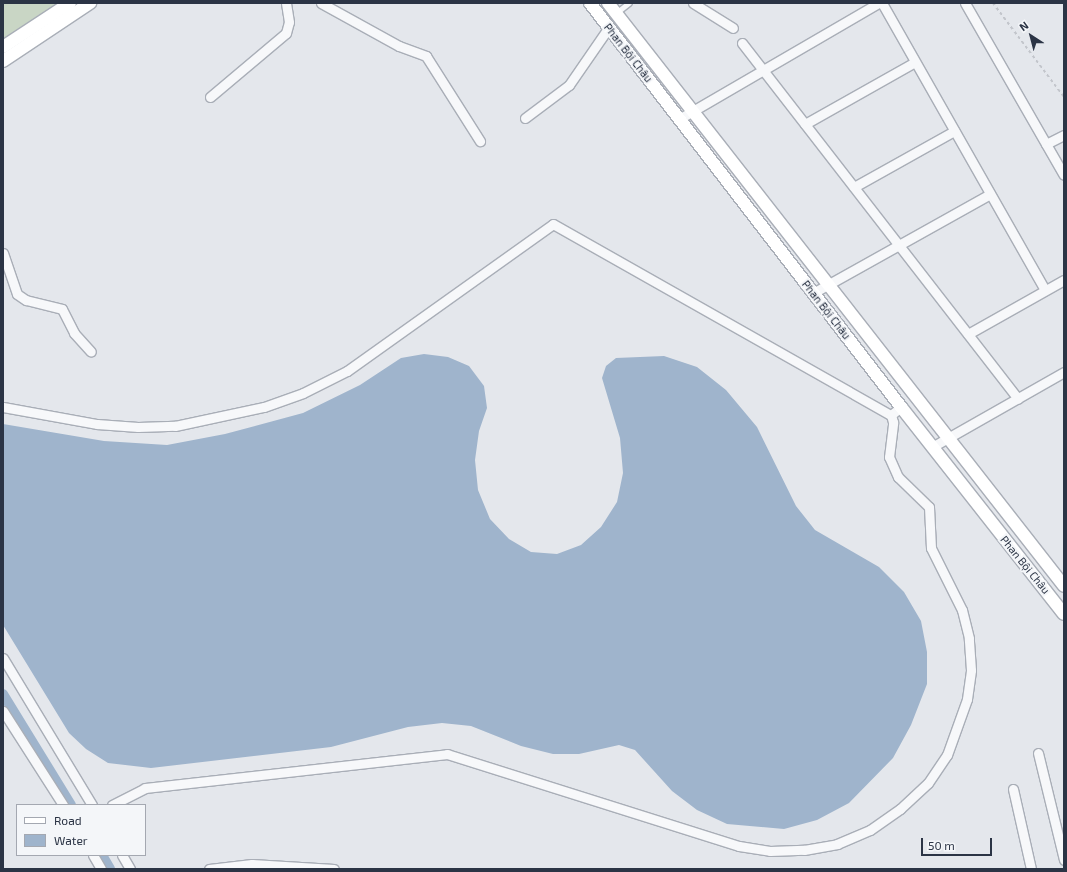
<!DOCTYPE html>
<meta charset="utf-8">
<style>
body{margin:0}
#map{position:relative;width:1067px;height:872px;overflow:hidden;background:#e4e7ec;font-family:"Exo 2",sans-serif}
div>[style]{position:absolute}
.green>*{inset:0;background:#c9d6c5}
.water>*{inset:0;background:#9fb4cc}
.canal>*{height:10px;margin:-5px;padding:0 5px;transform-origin:5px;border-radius:5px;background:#9fb4cc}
.path>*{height:1.5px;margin-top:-0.75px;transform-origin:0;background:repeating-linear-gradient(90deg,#c2c5cb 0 3px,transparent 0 6px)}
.roads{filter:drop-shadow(1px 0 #a9aeb7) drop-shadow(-1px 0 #a9aeb7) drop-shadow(0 1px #a9aeb7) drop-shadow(0 -1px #a9aeb7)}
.lane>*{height:4.5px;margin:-2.25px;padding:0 2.25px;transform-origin:2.25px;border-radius:2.25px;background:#f7f8fa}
.street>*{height:9px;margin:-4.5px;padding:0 4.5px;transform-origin:4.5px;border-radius:4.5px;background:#f7f8fa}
.secondary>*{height:12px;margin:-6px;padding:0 6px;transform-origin:6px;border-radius:6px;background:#fff}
span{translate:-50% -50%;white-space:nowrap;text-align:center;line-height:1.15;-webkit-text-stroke:4px #f4f6f9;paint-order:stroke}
.street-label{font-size:11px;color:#2b3445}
.frame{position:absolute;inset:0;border:4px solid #2b3445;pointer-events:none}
.legend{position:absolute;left:16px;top:804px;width:130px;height:52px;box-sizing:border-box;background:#f4f6f9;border:1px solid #a4a8b1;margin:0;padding:5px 7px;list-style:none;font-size:12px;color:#2b3445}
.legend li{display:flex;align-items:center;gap:8px;height:20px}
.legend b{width:20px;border:1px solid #a4a8b1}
.north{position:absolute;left:1011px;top:16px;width:40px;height:40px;-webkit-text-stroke:3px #f4f6f9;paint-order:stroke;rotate:324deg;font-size:11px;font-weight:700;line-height:16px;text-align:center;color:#2b3445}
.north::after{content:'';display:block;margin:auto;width:14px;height:18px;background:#2b3445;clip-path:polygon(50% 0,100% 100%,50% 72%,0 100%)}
.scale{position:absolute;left:921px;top:838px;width:71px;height:18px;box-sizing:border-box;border:2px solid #2b3445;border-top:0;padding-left:5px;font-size:12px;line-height:14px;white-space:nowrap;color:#2b3445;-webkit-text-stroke:3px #f4f6f9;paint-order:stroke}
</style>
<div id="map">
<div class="green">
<i style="clip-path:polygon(3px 3px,64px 3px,3px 43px)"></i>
</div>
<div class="water">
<i style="clip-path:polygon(424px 354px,448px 357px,469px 366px,484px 386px,487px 408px,479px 431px,475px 460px,478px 490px,490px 519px,509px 539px,531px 552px,557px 554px,581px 545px,601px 527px,617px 502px,623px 473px,620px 438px,602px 378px,606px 366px,616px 358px,664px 356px,697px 367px,726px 390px,757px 427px,796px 506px,815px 530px,879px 567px,904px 592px,921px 621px,927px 652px,927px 684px,911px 725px,893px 758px,849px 803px,817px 820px,784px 829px,727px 824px,697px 810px,672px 791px,635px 750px,619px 745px,579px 754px,553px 754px,521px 746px,471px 726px,442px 723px,408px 727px,331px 747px,151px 768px,108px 763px,86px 749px,69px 733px,3px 625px,3px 424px,104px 441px,167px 445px,225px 434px,303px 413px,360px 385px,401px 358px)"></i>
</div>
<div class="canal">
<i style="left:3px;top:694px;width:130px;rotate:58.5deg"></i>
<i style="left:102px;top:855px;width:16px;rotate:60deg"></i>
</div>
<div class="path">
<i style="left:993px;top:3px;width:118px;rotate:52.9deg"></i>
</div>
<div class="roads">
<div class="lane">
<i style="left:616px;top:13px;width:16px;rotate:-38deg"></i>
</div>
<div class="street">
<i style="left:321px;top:3px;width:89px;rotate:28.9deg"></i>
<i style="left:399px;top:46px;width:29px;rotate:20deg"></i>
<i style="left:426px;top:56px;width:101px;rotate:57.6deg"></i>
<i style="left:693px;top:3px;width:47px;rotate:32deg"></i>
<i style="left:882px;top:3px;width:330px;rotate:60.4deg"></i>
<i style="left:965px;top:3px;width:198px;rotate:60.1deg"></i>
<i style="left:742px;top:43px;width:450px;rotate:52.2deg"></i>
<i style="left:210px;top:97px;width:99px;rotate:-40.1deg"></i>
<i style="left:286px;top:33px;width:11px;rotate:-75deg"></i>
<i style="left:289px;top:22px;width:19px;rotate:-99deg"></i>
<i style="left:525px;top:118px;width:55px;rotate:-36.9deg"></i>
<i style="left:569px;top:85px;width:70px;rotate:-55.4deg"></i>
<i style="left:679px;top:119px;width:230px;rotate:-30.2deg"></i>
<i style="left:805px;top:124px;width:126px;rotate:-29.4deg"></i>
<i style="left:1046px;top:144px;width:20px;rotate:-27deg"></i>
<i style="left:854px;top:187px;width:115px;rotate:-29.2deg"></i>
<i style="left:3px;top:253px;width:43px;rotate:71.1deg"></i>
<i style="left:17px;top:294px;width:11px;rotate:34deg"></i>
<i style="left:26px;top:300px;width:37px;rotate:14deg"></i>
<i style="left:62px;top:309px;width:27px;rotate:63deg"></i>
<i style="left:74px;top:333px;width:25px;rotate:48deg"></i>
<i style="left:813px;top:293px;width:203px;rotate:-29.2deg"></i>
<i style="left:968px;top:334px;width:110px;rotate:-29.4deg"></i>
<i style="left:3px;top:407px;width:96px;rotate:10.3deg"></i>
<i style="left:97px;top:424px;width:41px;rotate:4.2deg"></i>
<i style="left:138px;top:427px;width:37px;rotate:-2deg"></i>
<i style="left:175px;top:426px;width:91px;rotate:-12.1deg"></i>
<i style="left:264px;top:407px;width:41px;rotate:-19.7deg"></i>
<i style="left:303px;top:393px;width:49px;rotate:-26.6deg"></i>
<i style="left:347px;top:371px;width:253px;rotate:-35.5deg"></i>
<i style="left:553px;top:224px;width:388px;rotate:29.5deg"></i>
<i style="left:932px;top:447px;width:152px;rotate:-29.6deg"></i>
<i style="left:3px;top:658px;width:172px;rotate:58.8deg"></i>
<i style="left:3px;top:711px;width:112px;rotate:57.4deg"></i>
<i style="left:1038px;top:753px;width:110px;rotate:76.3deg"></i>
<i style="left:1013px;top:789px;width:82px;rotate:77.3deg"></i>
<i style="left:112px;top:805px;width:37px;rotate:-27deg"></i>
<i style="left:145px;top:788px;width:304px;rotate:-6.4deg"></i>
<i style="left:447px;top:754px;width:306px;rotate:17.5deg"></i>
<i style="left:739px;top:846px;width:31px;rotate:9deg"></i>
<i style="left:770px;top:851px;width:34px;rotate:-2deg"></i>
<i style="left:804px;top:850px;width:34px;rotate:-10deg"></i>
<i style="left:837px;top:844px;width:36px;rotate:-23deg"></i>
<i style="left:870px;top:830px;width:37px;rotate:-35deg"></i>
<i style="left:900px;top:809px;width:38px;rotate:-43deg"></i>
<i style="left:928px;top:783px;width:34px;rotate:-56deg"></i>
<i style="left:947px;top:755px;width:59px;rotate:-70.3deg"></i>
<i style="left:967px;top:699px;width:29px;rotate:-82deg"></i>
<i style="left:971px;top:670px;width:32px;rotate:-94deg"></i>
<i style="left:969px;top:638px;width:29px;rotate:-104deg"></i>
<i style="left:962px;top:610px;width:69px;rotate:-116.6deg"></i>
<i style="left:931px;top:548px;width:41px;rotate:-92.8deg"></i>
<i style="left:929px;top:507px;width:43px;rotate:-135.9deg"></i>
<i style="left:898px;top:477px;width:22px;rotate:-114deg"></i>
<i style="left:889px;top:457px;width:35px;rotate:-83deg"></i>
<i style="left:893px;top:422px;width:7px;rotate:-106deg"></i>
<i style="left:891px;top:415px;width:13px;rotate:-39deg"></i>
<i style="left:93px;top:855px;width:16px;rotate:60deg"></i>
<i style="left:122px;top:855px;width:16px;rotate:60deg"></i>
<i style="left:209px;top:869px;width:43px;rotate:-6.6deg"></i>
<i style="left:252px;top:864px;width:82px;rotate:3.5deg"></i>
</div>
<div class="secondary">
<i style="left:590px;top:3px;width:510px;rotate:52.41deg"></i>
<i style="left:901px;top:407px;width:263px;rotate:51.8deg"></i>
<i style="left:608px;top:3px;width:740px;rotate:51.97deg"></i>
<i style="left:3px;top:47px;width:80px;rotate:-33.3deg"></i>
<i style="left:3px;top:61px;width:105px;rotate:-33.7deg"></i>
</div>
</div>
<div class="street-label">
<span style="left:628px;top:53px;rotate:52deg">Phan Bội Châu</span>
<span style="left:826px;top:310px;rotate:52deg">Phan Bội Châu</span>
<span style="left:1025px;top:565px;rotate:51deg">Phan Bội Châu</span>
</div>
<div class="frame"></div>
<ul class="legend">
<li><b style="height:5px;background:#fff"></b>Road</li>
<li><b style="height:11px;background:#9fb4cc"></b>Water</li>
</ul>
<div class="north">N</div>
<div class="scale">50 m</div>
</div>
